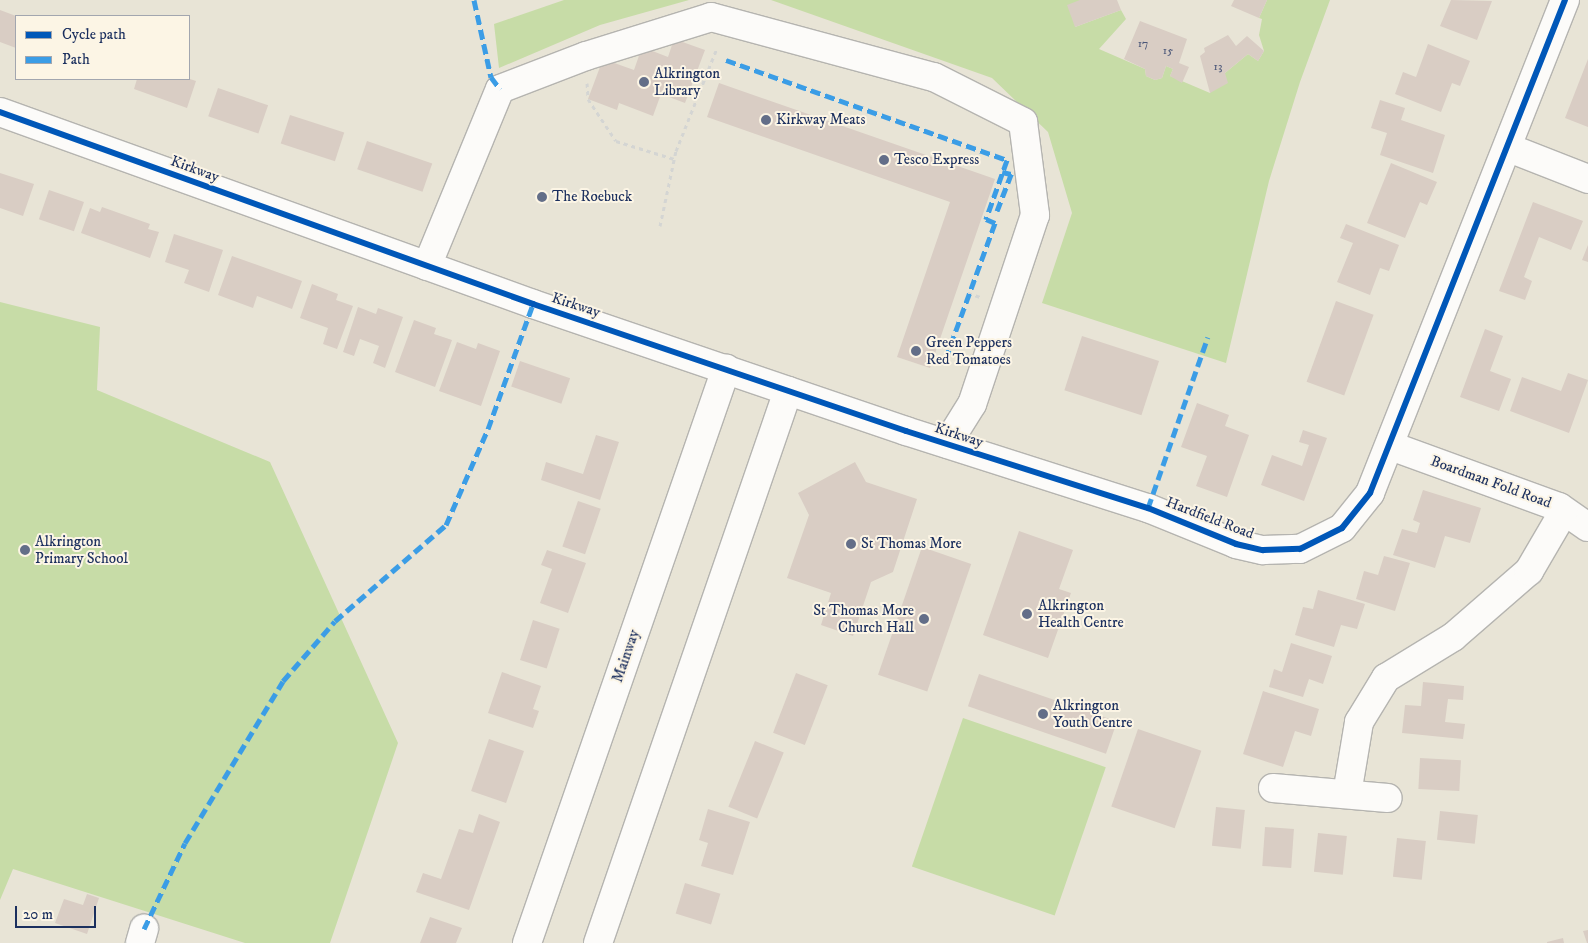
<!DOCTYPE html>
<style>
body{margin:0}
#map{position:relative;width:1588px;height:943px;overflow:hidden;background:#e8e4d6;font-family:"IM FELL DW Pica",serif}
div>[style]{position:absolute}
.green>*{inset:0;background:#c7dca7;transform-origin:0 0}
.building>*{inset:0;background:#d9cdc4;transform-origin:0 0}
.path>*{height:3px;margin-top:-1.5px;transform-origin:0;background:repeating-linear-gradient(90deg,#d4d5d3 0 4px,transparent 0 8px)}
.roads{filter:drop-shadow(1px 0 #b5b4b0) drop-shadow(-1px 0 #b5b4b0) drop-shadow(0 1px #b5b4b0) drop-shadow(0 -1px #b5b4b0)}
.minor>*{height:28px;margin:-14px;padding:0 14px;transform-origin:14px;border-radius:14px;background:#fcfbf9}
.quiet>*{height:5px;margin-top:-2.5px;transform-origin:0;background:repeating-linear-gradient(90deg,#3b9de6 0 10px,transparent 0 15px)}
.cycleway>*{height:6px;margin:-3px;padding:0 3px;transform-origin:3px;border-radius:3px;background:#0057b8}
.dots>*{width:14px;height:14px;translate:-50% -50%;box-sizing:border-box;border:2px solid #fcf5e5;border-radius:50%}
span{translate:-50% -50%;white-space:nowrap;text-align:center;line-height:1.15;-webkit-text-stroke:4px #fcf5e5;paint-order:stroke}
.number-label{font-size:12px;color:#4a5678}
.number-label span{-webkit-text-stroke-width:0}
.poi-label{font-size:15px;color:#1b2f5e}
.left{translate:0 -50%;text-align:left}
.right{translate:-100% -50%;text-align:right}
.street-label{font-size:15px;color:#1b2f5e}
.legend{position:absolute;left:15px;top:15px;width:175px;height:65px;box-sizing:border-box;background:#fcf5e5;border:1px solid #a2a6af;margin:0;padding:6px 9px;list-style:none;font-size:15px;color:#1b2f5e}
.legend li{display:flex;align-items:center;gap:10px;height:25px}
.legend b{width:25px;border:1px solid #a2a6af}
.scale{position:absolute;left:15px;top:906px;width:81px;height:22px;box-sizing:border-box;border:2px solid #1b2f5e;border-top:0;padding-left:6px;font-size:15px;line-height:18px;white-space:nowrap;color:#1b2f5e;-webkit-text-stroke:4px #fcf5e5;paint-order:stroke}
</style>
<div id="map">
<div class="green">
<i style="clip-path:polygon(564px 0,689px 0,600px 25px,499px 68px,494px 24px)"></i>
<i style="clip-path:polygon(771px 0,1080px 0,1075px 27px,1121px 10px,1126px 19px,1099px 49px,1145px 69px,1146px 76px,1155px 80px,1162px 78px,1166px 66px,1173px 69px,1170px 76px,1210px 93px,1225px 73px,1248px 54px,1258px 61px,1264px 51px,1259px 35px,1262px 19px,1259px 18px,1267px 0,1330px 0,1300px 82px,1269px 181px,1226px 363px,1042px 303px,1072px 213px,1048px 132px,992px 78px)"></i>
<i style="clip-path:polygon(0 302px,100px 327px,97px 390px,270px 462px,398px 743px,330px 943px,245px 943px,13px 869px,0 900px)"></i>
<i style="left:963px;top:718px;width:151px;height:157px;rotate:19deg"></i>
</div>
<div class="building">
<i style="clip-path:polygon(1080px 0,1117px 0,1121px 10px,1075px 27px,1067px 5px)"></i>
<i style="clip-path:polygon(1234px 0,1267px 0,1259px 18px,1231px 6px)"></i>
<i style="clip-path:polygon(1451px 0,1492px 1px,1477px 40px,1440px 26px)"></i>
<i style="clip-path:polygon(0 10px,16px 16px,16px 48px,0 42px)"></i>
<i style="clip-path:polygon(1140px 21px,1187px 39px,1179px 63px,1189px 67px,1182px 83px,1170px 76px,1173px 69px,1166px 66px,1162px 78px,1155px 80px,1146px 76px,1145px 69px,1124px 59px)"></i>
<i style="clip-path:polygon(1228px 35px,1236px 46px,1247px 36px,1264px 51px,1258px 61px,1248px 54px,1225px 73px,1228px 83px,1210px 93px,1200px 56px,1205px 52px,1204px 48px)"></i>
<i style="clip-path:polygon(674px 39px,705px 50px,685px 103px,661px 94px,653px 116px,619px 103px,617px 110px,588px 99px,603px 59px,634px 70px,642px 47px,668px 57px)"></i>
<i style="clip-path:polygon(1428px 44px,1470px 61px,1460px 86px,1452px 83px,1441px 112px,1395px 94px,1403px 72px,1416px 77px)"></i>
<i style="clip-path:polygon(1588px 59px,1588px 127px,1565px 118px)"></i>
<i style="clip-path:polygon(137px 79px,190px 79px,196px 81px,187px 108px,134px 89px)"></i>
<i style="clip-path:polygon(719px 83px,995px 179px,930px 368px,897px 357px,950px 202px,707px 117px)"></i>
<i style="left:218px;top:88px;width:53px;height:30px;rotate:19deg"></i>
<i style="clip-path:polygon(1380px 100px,1405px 108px,1401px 120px,1445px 135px,1433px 173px,1380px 155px,1387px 133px,1371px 128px)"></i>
<i style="left:290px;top:115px;width:57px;height:30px;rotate:18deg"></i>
<i style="left:367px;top:141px;width:69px;height:30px;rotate:19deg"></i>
<i style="clip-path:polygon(1391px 163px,1437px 182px,1427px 205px,1420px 202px,1405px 238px,1367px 223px)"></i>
<i style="clip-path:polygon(0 173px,34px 184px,23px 216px,0 208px)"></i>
<i style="left:49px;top:190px;width:37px;height:31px;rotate:19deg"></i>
<i style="clip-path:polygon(1533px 202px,1583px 221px,1571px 250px,1539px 237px,1524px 277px,1532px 281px,1525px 300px,1499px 291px)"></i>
<i style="clip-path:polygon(102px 207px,150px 224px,148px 229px,159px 232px,150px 258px,81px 233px,90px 208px,100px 212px)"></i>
<i style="clip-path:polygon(1346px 224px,1399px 245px,1389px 271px,1380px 268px,1370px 295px,1337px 282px,1353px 243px,1340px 238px)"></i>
<i style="clip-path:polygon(174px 234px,223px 250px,209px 292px,184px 283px,189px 270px,165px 262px)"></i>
<i style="clip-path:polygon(1588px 245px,1588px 262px,1582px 260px)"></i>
<i style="clip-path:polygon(232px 256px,302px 281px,292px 309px,257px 296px,253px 308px,218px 295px)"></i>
<i style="clip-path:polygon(312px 284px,338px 294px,336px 300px,353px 306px,337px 349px,323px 344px,328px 328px,300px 318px)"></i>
<i style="left:1336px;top:301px;width:40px;height:86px;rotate:20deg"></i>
<i style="clip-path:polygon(358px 307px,376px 314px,378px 308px,403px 317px,385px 368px,373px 363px,379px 346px,360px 339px,354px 356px,343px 352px)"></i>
<i style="clip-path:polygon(414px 320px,436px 328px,434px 334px,452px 340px,435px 387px,395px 372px)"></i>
<i style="clip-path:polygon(1485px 329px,1503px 336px,1490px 371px,1511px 379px,1499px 411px,1460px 397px)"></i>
<i style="left:1082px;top:336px;width:81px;height:57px;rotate:18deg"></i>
<i style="clip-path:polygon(457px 342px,476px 349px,478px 343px,500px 351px,481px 406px,439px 391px)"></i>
<i style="left:520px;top:361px;width:53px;height:27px;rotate:19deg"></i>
<i style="clip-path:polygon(1568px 373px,1588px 380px,1569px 433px,1510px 411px,1522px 377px,1561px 391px)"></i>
<i style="clip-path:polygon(1197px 403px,1229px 415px,1225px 426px,1249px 435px,1227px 497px,1196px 486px,1207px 456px,1181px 447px)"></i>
<i style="clip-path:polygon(1303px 430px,1327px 438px,1304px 501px,1261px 485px,1272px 455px,1302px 466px,1309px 445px,1299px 442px)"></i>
<i style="clip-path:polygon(596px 435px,619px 442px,600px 500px,541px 480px,546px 462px,583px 474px)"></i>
<i style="clip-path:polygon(855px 462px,866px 482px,917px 499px,893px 572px,871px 582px,853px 636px,821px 625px,831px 593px,787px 578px,809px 515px,798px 493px)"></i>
<i style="clip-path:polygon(1423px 490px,1481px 508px,1470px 543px,1445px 536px,1435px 568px,1393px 555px,1402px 529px,1417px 533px,1420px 523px,1413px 520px)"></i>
<i style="left:578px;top:501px;width:24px;height:48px;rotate:19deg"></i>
<i style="clip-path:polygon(1019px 531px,1073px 550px,1059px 589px,1071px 593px,1048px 658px,983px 635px)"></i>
<i style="left:922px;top:547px;width:52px;height:135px;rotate:19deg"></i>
<i style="clip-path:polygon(547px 550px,586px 563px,568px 613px,540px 603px,552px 569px,541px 565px)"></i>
<i style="clip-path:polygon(1384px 556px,1410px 563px,1395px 611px,1356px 599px,1364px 571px,1378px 575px)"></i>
<i style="clip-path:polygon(1318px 590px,1365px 604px,1357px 629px,1341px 625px,1334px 647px,1295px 635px,1303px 607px,1313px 609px)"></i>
<i style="left:533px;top:620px;width:28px;height:42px;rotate:18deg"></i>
<i style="clip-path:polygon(1291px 643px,1332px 656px,1323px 684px,1309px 679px,1303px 697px,1269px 687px,1274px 669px,1282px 672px)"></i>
<i style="clip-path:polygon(502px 672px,541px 686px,533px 709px,539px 711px,533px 728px,488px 713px)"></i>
<i style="left:796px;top:673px;width:34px;height:64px;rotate:21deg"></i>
<i style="left:979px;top:674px;width:146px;height:34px;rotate:19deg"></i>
<i style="clip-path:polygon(1423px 682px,1464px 686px,1463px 700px,1448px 699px,1445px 722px,1465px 724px,1463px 739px,1402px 733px,1405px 705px,1421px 706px)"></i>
<i style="clip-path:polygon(1263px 691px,1319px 709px,1311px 736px,1295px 731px,1283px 767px,1243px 754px)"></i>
<i style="left:1138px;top:729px;width:67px;height:82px;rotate:19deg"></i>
<i style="left:489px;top:739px;width:37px;height:55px;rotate:19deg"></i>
<i style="left:755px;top:741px;width:31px;height:71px;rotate:22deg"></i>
<i style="left:1420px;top:758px;width:41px;height:31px;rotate:3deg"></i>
<i style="left:1216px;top:807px;width:29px;height:39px;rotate:6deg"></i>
<i style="clip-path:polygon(708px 809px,750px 822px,733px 875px,701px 866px,708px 843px,699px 840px)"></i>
<i style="left:1440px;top:811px;width:38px;height:29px;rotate:6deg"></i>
<i style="clip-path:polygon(479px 814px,500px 822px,469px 910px,416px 892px,423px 873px,441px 879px,459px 829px,473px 833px)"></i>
<i style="left:1265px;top:827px;width:29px;height:39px;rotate:4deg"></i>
<i style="left:1318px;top:833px;width:29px;height:39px;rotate:6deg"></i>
<i style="left:1397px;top:838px;width:29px;height:39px;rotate:6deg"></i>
<i style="left:685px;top:883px;width:37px;height:32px;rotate:17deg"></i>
<i style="clip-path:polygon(87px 894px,99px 898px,87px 934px,55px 923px,64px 899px,83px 905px)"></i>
<i style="clip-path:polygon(430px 917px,462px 928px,456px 943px,420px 943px)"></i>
<i style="clip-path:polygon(1588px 930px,1588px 943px,1587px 943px,1583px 931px)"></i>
<i style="clip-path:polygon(1563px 938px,1564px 943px,1547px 943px,1547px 942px)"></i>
</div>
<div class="path">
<i style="left:587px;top:83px;width:16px;rotate:86deg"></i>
<i style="left:588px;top:99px;width:50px;rotate:56.3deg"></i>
<i style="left:616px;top:141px;width:61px;rotate:17.2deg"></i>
<i style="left:660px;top:226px;width:77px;rotate:-78deg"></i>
<i style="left:676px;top:151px;width:111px;rotate:-68.3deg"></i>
<i style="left:968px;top:293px;width:13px;rotate:18deg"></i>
</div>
<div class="roads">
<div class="minor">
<i style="left:0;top:112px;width:567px;rotate:19.81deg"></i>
<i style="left:533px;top:304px;width:394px;rotate:18.8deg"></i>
<i style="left:906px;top:431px;width:254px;rotate:17.7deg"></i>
<i style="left:1148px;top:508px;width:95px;rotate:22.2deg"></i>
<i style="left:1236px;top:544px;width:28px;rotate:13deg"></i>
<i style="left:1263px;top:550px;width:37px;rotate:-2deg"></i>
<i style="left:1300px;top:549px;width:47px;rotate:-26.6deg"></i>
<i style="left:1342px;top:528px;width:45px;rotate:-51.3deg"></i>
<i style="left:1370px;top:493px;width:530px;rotate:-68.42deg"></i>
<i style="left:1509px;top:148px;width:85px;rotate:21.4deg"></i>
<i style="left:427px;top:266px;width:191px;rotate:-67.6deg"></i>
<i style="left:500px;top:89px;width:92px;rotate:-21deg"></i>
<i style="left:586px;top:56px;width:131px;rotate:-17.3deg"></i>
<i style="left:711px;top:17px;width:231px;rotate:15.1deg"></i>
<i style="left:934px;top:77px;width:100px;rotate:26.8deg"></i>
<i style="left:1023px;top:122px;width:94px;rotate:82.6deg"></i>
<i style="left:1035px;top:215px;width:199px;rotate:108.4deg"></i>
<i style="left:972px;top:404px;width:47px;rotate:122deg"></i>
<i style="left:1391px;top:446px;width:179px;rotate:20deg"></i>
<i style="left:1559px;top:507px;width:35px;rotate:35deg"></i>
<i style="left:1273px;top:788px;width:115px;rotate:5deg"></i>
<i style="left:1347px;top:794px;width:73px;rotate:-80.5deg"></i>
<i style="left:1359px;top:722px;width:52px;rotate:-58.5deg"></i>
<i style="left:1386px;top:678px;width:79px;rotate:-31.5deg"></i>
<i style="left:1453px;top:637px;width:101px;rotate:-41deg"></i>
<i style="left:1529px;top:571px;width:69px;rotate:-59.7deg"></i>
<i style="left:140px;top:943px;width:15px;rotate:-74deg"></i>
<i style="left:527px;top:943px;width:608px;rotate:-70.88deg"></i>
<i style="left:598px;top:943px;width:584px;rotate:-71.01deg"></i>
</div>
</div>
<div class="quiet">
<i style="left:474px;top:0;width:79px;rotate:77.6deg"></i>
<i style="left:491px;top:77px;width:15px;rotate:53deg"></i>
<i style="left:726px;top:60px;width:298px;rotate:19.6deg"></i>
<i style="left:1007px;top:160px;width:63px;rotate:109.6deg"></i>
<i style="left:986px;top:219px;width:10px;rotate:24deg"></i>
<i style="left:995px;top:223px;width:149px;rotate:110deg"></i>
<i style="left:997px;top:211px;width:40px;rotate:-69deg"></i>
<i style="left:1011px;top:174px;width:9px;rotate:-167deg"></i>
<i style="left:1148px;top:508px;width:181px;rotate:-70.7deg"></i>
<i style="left:144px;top:929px;width:95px;rotate:-64.5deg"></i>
<i style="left:185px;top:843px;width:189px;rotate:-58.8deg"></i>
<i style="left:283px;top:681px;width:79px;rotate:-49.1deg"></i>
<i style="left:335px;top:621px;width:147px;rotate:-40.9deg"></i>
<i style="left:446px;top:525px;width:105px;rotate:-66.4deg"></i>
<i style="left:488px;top:429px;width:133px;rotate:-70.2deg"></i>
</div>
<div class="cycleway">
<i style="left:0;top:112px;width:567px;rotate:19.81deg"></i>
<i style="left:533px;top:304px;width:394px;rotate:18.8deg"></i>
<i style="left:906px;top:431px;width:254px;rotate:17.7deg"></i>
<i style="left:1148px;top:508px;width:95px;rotate:22.2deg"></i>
<i style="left:1236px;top:544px;width:28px;rotate:13deg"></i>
<i style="left:1263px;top:550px;width:37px;rotate:-2deg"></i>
<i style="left:1300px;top:549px;width:47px;rotate:-26.6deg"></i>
<i style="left:1342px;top:528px;width:45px;rotate:-51.3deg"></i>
<i style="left:1370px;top:493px;width:530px;rotate:-68.42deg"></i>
</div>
<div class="dots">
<i style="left:644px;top:82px;background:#636e88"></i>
<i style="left:766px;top:120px;background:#636e88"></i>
<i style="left:884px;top:160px;background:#636e88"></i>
<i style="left:542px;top:197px;background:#636e88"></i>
<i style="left:916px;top:351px;background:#636e88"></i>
<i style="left:851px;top:544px;background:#636e88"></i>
<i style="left:25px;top:550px;background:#636e88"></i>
<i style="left:1027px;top:614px;background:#636e88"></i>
<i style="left:924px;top:619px;background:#636e88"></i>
<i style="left:1043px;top:714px;background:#636e88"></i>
</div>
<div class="number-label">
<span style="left:1143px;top:44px">17</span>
<span style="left:1168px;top:51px">15</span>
<span style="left:1218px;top:67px">13</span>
</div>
<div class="poi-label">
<span class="left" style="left:654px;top:82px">Alkrington<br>Library</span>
<span class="left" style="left:776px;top:120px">Kirkway Meats</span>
<span class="left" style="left:894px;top:160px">Tesco Express</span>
<span class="left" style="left:552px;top:197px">The Roebuck</span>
<span class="left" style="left:926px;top:351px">Green Peppers<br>Red Tomatoes</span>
<span class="left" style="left:35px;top:550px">Alkrington<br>Primary School</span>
<span class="left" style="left:861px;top:544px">St Thomas More</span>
<span class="left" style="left:1038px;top:614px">Alkrington<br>Health Centre</span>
<span class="right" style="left:914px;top:619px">St Thomas More<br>Church Hall</span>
<span class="left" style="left:1053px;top:714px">Alkrington<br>Youth Centre</span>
</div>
<div class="street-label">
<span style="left:195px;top:169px;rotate:20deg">Kirkway</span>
<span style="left:576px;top:305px;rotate:18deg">Kirkway</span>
<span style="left:959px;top:435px;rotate:18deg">Kirkway</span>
<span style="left:1491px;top:482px;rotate:20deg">Boardman Fold Road</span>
<span style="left:1210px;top:518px;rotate:21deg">Hardfield Road</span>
<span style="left:626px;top:656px;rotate:-71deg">Mainway</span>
</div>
<ul class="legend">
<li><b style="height:6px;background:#0057b8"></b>Cycle path</li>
<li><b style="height:6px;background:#3b9de6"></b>Path</li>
</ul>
<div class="scale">20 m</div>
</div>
